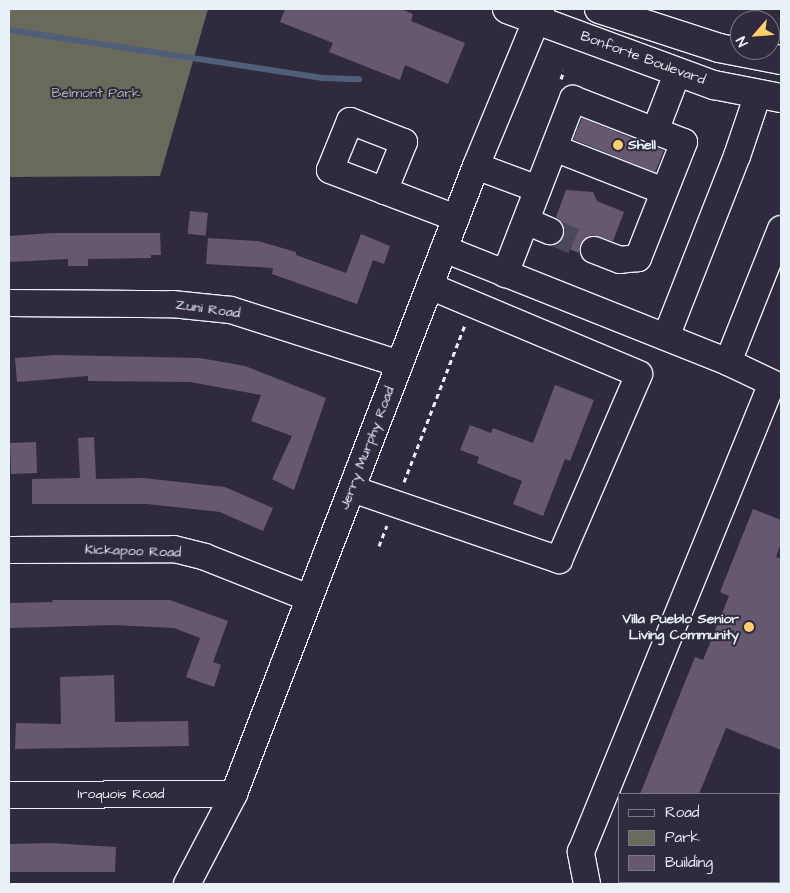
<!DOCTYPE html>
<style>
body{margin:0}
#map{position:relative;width:790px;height:893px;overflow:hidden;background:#2f2a3d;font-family:"Architects Daughter",sans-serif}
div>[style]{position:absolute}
.green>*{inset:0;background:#696a5b}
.stream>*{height:6px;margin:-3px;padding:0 3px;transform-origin:3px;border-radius:3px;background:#505e79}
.building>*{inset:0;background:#675872;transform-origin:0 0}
.minor-tunnel>*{height:26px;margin-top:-13px;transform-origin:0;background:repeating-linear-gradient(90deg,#4b4859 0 26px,transparent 0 39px)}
.path>*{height:3px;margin-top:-1.5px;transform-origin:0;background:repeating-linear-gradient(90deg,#e8f1f8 0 5px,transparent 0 9px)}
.roads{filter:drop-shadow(1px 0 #e8f1f8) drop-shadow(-1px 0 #e8f1f8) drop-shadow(0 1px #e8f1f8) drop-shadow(0 -1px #e8f1f8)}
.minor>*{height:26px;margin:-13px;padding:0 13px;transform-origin:13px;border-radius:13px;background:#2f2a3d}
.major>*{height:28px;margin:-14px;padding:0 14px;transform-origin:14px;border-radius:14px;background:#2f2a3d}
.dots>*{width:14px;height:14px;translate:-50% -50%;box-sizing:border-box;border:2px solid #2f2a3d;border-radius:50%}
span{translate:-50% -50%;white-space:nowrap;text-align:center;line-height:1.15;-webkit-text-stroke:4px #2f2a3d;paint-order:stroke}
.street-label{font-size:14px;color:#e8f1f8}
.park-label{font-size:14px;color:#afb4b1}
.poi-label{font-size:14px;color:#e8f1f8;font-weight:700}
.left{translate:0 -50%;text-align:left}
.right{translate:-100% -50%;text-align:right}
.frame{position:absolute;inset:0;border:10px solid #e8f1f8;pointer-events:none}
.legend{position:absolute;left:618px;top:793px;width:162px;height:90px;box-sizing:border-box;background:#2f2a3d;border:1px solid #797a88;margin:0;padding:6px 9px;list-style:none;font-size:15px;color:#e8f1f8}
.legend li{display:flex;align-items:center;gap:10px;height:25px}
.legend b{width:25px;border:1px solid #797a88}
.north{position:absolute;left:730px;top:10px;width:50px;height:50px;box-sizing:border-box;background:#2f2a3d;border:1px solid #797a88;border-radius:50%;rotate:243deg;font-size:14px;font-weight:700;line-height:20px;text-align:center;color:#e8f1f8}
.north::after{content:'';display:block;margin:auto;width:18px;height:22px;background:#ffd166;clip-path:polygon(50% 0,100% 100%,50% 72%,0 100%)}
</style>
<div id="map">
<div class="green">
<i style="clip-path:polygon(9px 9px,208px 9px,160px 176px,9px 177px)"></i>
</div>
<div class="stream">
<i style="left:9px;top:30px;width:317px;rotate:8.7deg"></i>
<i style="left:322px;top:78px;width:37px;rotate:2deg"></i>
</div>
<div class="building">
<i style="clip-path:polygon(285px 9px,401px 9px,413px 14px,411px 21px,465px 43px,448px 84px,405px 65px,400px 80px,329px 52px,333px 43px,280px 22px)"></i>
<i style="left:582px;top:118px;width:88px;height:23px;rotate:22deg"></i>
<i style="clip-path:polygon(566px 190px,593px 192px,597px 201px,624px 212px,613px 241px,591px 235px,580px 244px,579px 253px,557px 244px,564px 236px,562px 222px,556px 217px)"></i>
<i style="left:190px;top:211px;width:18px;height:23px;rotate:6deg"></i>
<i style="clip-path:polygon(52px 233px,160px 233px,161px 255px,151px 255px,151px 258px,88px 259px,88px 266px,68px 266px,68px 259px,9px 262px,9px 236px)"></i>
<i style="clip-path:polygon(361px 234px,390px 246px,384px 264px,373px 260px,357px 304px,272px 274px,273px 268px,206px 264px,208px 238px,258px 241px,296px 252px,296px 255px,346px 273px)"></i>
<i style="clip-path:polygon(55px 355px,200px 358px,245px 366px,326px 398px,294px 490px,272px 479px,292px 436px,251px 421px,261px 395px,190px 382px,88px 381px,88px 376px,17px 382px,15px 358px)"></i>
<i style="clip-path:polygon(555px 385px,594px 400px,570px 461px,565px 459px,543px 516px,513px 504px,522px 481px,477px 463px,479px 457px,460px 450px,470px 425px,491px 433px,493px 428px,533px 443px)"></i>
<i style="clip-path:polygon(94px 437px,96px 479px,143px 478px,225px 487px,273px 508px,263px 531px,220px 512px,147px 504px,32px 504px,32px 479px,80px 478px,78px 438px)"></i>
<i style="left:36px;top:442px;width:31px;height:26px;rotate:88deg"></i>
<i style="clip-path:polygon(753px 509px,781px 520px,781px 543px,776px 557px,781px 559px,781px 750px,726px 728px,699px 794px,640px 794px,695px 657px,703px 660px,729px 596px,720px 592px)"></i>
<i style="clip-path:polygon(52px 600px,170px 600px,228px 621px,213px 662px,221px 665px,214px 687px,186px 677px,200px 638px,174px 628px,114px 625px,9px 628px,9px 603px,53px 602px)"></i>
<i style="clip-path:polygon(114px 675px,115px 722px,188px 721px,189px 746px,15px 749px,16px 723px,61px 724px,60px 677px)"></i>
<i style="clip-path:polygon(50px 843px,116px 847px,115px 872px,9px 872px,9px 844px)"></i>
</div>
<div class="minor-tunnel">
<i style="left:550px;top:231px;width:48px;rotate:23.4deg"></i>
</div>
<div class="path">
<i style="left:561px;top:79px;width:9px;rotate:-72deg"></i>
<i style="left:404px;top:482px;width:168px;rotate:-68.8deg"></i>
<i style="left:379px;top:546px;width:22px;rotate:-69deg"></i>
</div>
<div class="roads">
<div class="minor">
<i style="left:655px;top:131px;width:64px;rotate:-69deg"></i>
<i style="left:554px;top:148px;width:118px;rotate:21.4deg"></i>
<i style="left:476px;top:166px;width:66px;rotate:20.4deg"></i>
<i style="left:384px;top:191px;width:53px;rotate:-67.8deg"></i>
<i style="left:404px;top:142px;width:58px;rotate:-158.7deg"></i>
<i style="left:350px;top:121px;width:53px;rotate:112.2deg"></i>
<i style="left:330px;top:170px;width:135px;rotate:20.9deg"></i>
<i style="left:526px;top:221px;width:26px;rotate:23deg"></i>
<i style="left:444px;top:249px;width:306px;rotate:21.7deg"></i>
<i style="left:505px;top:274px;width:188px;rotate:-68.8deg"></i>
<i style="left:573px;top:99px;width:119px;rotate:21.2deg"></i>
<i style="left:684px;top:142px;width:125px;rotate:111.6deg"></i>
<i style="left:638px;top:258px;width:18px;rotate:174deg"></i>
<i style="left:620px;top:260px;width:28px;rotate:-159deg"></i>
<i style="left:9px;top:303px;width:163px;rotate:0.4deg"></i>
<i style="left:172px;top:304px;width:59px;rotate:5.8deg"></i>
<i style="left:231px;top:310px;width:177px;rotate:17.7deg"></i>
<i style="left:666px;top:337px;width:194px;rotate:-68.6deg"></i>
<i style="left:737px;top:156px;width:65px;rotate:-71.3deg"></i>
<i style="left:352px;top:489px;width:219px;rotate:18.9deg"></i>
<i style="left:559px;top:560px;width:202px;rotate:-66.7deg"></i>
<i style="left:639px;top:374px;width:227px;rotate:-157.2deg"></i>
<i style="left:9px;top:550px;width:165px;rotate:-0.3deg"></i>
<i style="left:174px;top:549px;width:32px;rotate:14deg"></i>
<i style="left:205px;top:557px;width:112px;rotate:21.5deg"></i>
<i style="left:9px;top:795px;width:225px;rotate:-0.3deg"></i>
<i style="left:187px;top:884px;width:102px;rotate:-62.4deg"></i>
<i style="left:234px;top:794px;width:673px;rotate:-68.93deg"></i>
<i style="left:476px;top:166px;width:170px;rotate:-67.5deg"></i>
<i style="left:587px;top:884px;width:33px;rotate:-101deg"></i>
<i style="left:581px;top:852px;width:506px;rotate:-67.84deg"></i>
<i style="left:772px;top:383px;width:49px;rotate:-154.5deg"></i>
<i style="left:728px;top:362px;width:143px;rotate:-68.3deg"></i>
</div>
<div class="major">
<i style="left:507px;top:9px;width:221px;rotate:20.2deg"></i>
<i style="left:714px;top:85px;width:68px;rotate:11deg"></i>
<i style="left:599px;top:9px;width:126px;rotate:18deg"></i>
<i style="left:719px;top:48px;width:63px;rotate:11deg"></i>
</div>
</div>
<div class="dots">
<i style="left:618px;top:145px;background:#ffd166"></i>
<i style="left:749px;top:627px;background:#ffd166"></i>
</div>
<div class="street-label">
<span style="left:643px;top:58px;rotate:20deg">Bonforte Boulevard</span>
<span style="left:208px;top:309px;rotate:8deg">Zuni Road</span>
<span style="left:367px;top:448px;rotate:-69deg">Jerry Murphy Road</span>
<span style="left:133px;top:551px;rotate:2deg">Kickapoo Road</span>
<span style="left:121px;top:794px">Iroquois Road</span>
</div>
<div class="park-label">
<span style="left:96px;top:93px">Belmont Park</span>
</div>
<div class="poi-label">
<span class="left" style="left:628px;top:145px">Shell</span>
<span class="right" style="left:739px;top:627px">Villa Pueblo Senior<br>Living Community</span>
</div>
<div class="frame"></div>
<ul class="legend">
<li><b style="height:6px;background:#2f2a3d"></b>Road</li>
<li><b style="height:14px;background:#696a5b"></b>Park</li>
<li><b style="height:14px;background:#675872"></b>Building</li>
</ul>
<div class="north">N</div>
</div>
